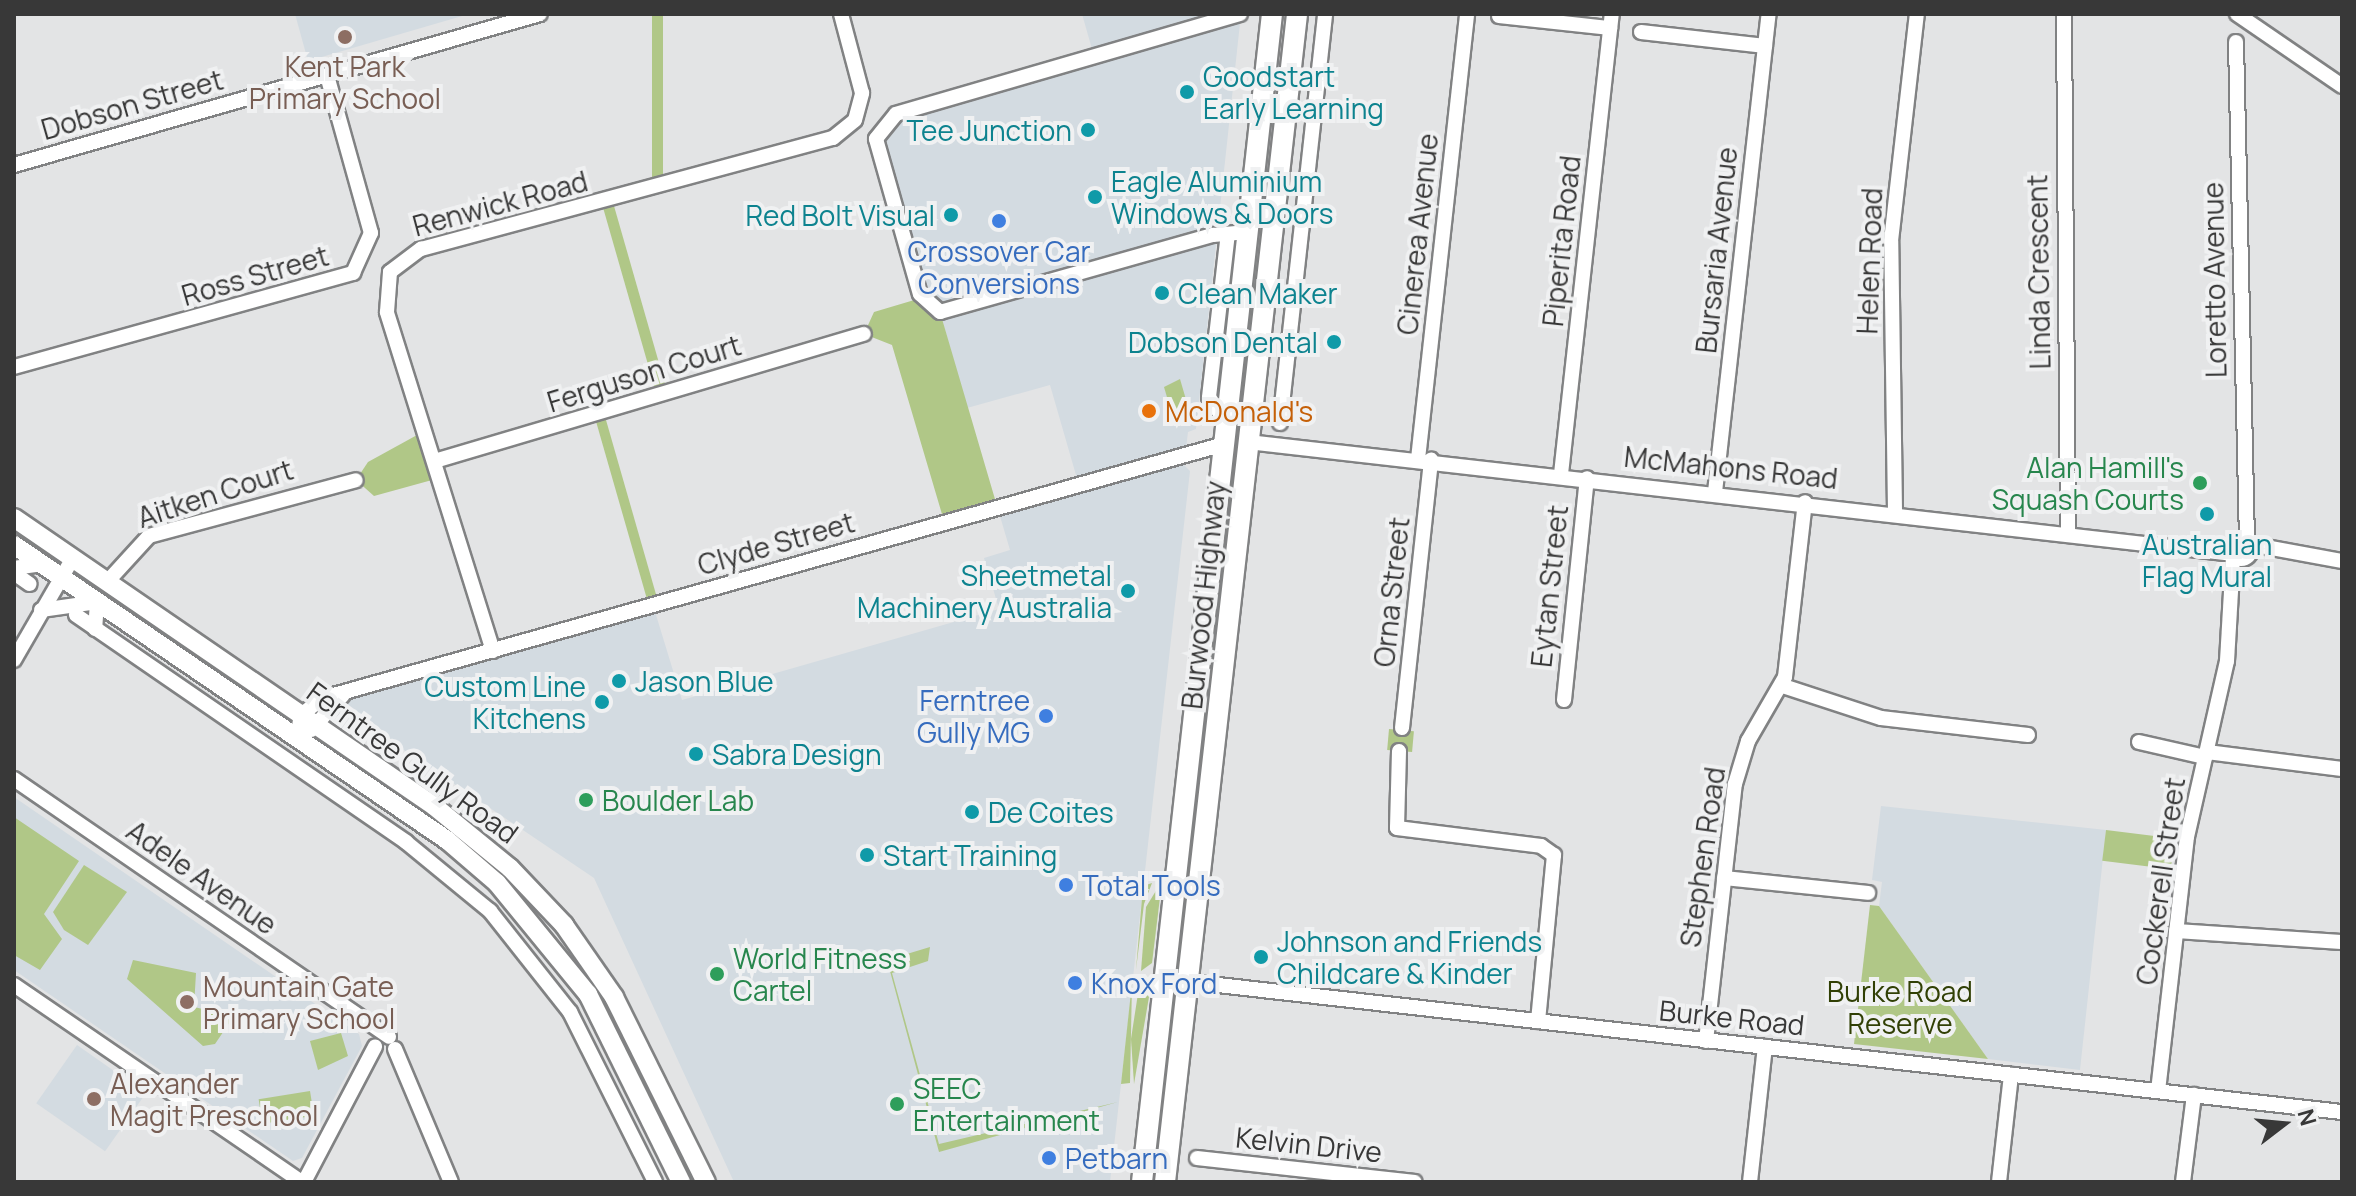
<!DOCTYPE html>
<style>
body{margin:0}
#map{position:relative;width:2356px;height:1196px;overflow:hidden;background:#e3e4e5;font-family:Manrope,sans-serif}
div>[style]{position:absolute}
.built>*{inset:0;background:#d3dbe1;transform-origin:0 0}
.green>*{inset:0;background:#b0c787;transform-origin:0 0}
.roads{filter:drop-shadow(2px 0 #818283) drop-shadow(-2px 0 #818283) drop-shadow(0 2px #818283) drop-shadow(0 -2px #818283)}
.minor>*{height:14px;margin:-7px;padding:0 7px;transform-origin:7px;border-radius:7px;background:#fff}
.minor>.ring{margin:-7px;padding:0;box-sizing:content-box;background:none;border:14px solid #fff;border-radius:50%}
.major>*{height:18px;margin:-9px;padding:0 9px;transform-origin:9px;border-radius:9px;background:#fff}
.highway>*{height:20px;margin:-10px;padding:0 10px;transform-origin:10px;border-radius:10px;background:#fff}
.dots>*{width:22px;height:22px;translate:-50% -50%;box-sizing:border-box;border:4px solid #f0f1f2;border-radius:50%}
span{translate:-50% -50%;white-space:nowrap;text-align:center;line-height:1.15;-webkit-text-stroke:8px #f0f1f2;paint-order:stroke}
.education-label{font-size:28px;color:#785e54}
.left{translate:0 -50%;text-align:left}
.culture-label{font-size:28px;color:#0d838f}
.right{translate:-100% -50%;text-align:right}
.street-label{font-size:28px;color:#383838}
.shop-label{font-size:28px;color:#366cbe}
.food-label{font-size:28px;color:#c56008}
.leisure-label{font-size:28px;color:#27864d}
.park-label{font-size:28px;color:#314005}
.frame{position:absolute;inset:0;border:16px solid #383838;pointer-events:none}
.north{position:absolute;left:2244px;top:1084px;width:80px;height:80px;-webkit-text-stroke:6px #f0f1f2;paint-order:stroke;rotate:74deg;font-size:22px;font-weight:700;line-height:32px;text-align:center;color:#383838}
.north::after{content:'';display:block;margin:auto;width:28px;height:36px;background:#383838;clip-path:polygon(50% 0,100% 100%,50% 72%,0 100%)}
</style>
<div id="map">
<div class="built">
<i style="clip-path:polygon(295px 14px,469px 14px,308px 61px)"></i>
<i style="clip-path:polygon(1082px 14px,1241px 14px,1196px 429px,1188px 432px,1184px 465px,1190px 471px,1110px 1182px,734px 1182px,594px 878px,334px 703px,653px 605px,682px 700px,999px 609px,984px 558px,1010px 550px,997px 506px,1078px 482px,1050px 385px,967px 408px,940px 312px,928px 306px,880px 126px,1094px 56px)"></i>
<i style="clip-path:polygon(14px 797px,359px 1034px,362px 1046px,302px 1158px,293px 1161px,14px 970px)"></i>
<i style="clip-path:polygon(1881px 806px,2106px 830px,2080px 1070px,1988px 1059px,1879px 906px,1882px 882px,1872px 880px)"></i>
<i style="left:77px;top:1045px;width:84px;height:71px;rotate:35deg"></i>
</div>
<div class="green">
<i style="left:652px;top:14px;width:11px;height:169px"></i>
<i style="left:612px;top:199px;width:203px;height:11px;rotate:74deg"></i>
<i style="clip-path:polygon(921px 298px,940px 312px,997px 506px,944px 521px,892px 345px,864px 334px,874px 312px)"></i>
<i style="clip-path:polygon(1180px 379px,1187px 403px,1174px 421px,1164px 387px)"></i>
<i style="left:604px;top:413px;width:198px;height:10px;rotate:74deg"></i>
<i style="clip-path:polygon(428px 429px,443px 477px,374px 496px,356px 480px,368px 462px)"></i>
<i style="left:1389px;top:729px;width:25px;height:21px;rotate:5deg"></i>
<i style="clip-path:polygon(14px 817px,79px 861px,44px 914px,62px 939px,40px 970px,14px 955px)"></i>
<i style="left:2106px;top:830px;width:69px;height:31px;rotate:7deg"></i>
<i style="clip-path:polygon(84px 865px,127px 892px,88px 945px,64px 930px,53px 912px)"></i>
<i style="clip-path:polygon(1162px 881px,1152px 963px,1141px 971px,1146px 907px)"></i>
<i style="clip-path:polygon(1152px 883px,1144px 904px,1136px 970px,1143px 886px)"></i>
<i style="clip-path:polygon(1870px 905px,1879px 906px,1988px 1059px,1854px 1044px)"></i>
<i style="clip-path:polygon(930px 947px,928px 961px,892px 973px,939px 1144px,1118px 1102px,939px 1152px,887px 960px)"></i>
<i style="clip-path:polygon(133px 960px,196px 973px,194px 1007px,234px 1016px,215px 1044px,203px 1046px,127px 979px)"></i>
<i style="clip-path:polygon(1132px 983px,1130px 1083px,1121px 1084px)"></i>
<i style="clip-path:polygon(1139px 987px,1149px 997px,1134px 1084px,1131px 1039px)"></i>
<i style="clip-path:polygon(341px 1033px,348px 1056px,318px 1070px,310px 1041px)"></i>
<i style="left:310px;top:1091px;width:25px;height:52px;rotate:81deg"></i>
</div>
<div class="roads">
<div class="minor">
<i style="left:1240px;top:14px;width:358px;rotate:163.8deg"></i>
<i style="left:896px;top:114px;width:32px;rotate:129deg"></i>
<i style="left:876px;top:139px;width:161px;rotate:74.2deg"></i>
<i style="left:920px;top:294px;width:27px;rotate:42deg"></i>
<i style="left:940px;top:312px;width:284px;rotate:-15.8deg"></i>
<i style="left:1213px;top:235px;width:35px;rotate:-5deg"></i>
<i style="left:2064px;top:14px;width:516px;rotate:89.56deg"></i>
<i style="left:2237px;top:14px;width:127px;rotate:34.4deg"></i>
<i style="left:1499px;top:16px;width:112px;rotate:6.2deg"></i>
<i style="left:1641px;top:32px;width:125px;rotate:6.4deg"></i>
<i style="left:2236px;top:42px;width:500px;rotate:88.74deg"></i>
<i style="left:14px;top:165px;width:547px;rotate:-16.02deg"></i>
<i style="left:14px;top:367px;width:352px;rotate:-15.5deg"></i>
<i style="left:353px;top:273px;width:44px;rotate:-65.8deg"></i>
<i style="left:371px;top:233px;width:164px;rotate:-105.6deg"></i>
<i style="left:1280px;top:423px;width:411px;rotate:-83.7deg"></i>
<i style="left:1227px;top:424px;width:32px;rotate:-124deg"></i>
<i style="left:1209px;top:397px;width:164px;rotate:-83.4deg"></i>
<i style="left:1248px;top:442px;width:990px;rotate:6.49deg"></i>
<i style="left:1418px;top:459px;width:448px;rotate:-83.7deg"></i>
<i style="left:438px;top:460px;width:444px;rotate:-16.5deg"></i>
<i style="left:1561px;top:474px;width:463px;rotate:-83.7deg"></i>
<i style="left:1715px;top:492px;width:481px;rotate:-83.6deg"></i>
<i style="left:1895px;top:511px;width:270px;rotate:-90.8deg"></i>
<i style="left:1891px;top:241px;width:228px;rotate:-83.5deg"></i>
<i class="ring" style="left:2231px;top:539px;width:6px;height:6px"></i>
<i style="left:2249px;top:544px;width:95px;rotate:10.4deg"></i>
<i style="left:14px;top:568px;width:27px;rotate:-8deg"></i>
<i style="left:14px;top:573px;width:19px;rotate:35deg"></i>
<i style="left:107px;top:582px;width:62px;rotate:-47.6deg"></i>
<i style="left:149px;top:536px;width:214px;rotate:-15.1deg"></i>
<i style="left:41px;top:610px;width:57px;rotate:-8.1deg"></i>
<i style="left:97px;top:602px;width:27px;rotate:94deg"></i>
<i style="left:76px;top:615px;width:401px;rotate:34.5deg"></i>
<i style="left:406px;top:842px;width:109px;rotate:39.4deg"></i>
<i style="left:490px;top:911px;width:129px;rotate:51.6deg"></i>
<i style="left:570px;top:1012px;width:190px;rotate:63.4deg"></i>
<i style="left:493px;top:651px;width:355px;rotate:-107.4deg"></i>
<i style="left:387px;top:312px;width:40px;rotate:-85.7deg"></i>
<i style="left:390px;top:272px;width:39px;rotate:-37deg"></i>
<i style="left:421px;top:249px;width:427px;rotate:-15.1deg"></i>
<i style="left:833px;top:138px;width:28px;rotate:-39deg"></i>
<i style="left:855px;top:120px;width:28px;rotate:-75deg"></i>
<i style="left:862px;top:93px;width:82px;rotate:-104.9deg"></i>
<i style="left:14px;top:660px;width:118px;rotate:-60deg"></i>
<i style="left:1783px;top:686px;width:103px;rotate:18.1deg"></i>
<i style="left:1881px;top:718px;width:148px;rotate:6.6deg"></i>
<i style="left:1564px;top:700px;width:223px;rotate:-84.1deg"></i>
<i style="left:1402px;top:728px;width:270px;rotate:-83.8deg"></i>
<i style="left:311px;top:730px;width:47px;rotate:-47.6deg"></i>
<i style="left:297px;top:739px;width:24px;rotate:-81deg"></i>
<i style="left:301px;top:715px;width:28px;rotate:-38deg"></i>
<i style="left:323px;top:698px;width:936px;rotate:-15.74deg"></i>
<i style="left:2139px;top:742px;width:68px;rotate:12.8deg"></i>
<i style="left:1399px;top:751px;width:77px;rotate:91.5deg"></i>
<i style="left:1397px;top:828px;width:145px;rotate:7.1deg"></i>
<i style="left:1541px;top:846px;width:16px;rotate:35deg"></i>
<i style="left:1554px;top:855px;width:167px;rotate:95.5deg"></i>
<i style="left:2207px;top:752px;width:136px;rotate:7.2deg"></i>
<i style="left:14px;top:779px;width:455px;rotate:34.5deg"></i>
<i style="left:1724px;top:878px;width:145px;rotate:5.9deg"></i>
<i style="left:2176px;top:931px;width:166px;rotate:3.8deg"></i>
<i style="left:1165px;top:979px;width:1184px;rotate:6.45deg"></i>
<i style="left:14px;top:985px;width:349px;rotate:34.4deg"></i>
<i style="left:1706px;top:1041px;width:259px;rotate:-83.6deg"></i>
<i style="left:1735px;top:784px;width:45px;rotate:-73.2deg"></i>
<i style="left:1748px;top:741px;width:74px;rotate:-60deg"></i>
<i style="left:1785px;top:677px;width:176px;rotate:-83.5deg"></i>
<i style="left:395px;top:1049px;width:144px;rotate:67.2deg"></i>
<i style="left:2158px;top:1091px;width:256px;rotate:-83.5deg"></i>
<i style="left:2187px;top:837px;width:180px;rotate:-77.2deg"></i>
<i style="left:2227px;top:661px;width:105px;rotate:-86.7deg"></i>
<i style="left:1197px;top:1158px;width:219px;rotate:6.3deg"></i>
<i style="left:304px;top:1182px;width:153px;rotate:-62.3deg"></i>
<i style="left:1750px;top:1182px;width:136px;rotate:-83.7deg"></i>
<i style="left:1999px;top:1182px;width:108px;rotate:-83.6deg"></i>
<i style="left:2183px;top:1182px;width:88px;rotate:-82.8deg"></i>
</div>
<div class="major">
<i style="left:14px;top:518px;width:509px;rotate:34.44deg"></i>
<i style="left:434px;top:806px;width:98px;rotate:39.2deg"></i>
<i style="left:510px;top:868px;width:79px;rotate:46.5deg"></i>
<i style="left:564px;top:925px;width:88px;rotate:55.2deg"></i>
<i style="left:614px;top:997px;width:207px;rotate:63.6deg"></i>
<i style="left:14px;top:545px;width:524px;rotate:34.27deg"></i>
<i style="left:447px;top:840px;width:66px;rotate:40.7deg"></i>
<i style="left:497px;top:883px;width:144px;rotate:50.7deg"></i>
<i style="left:588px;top:994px;width:210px;rotate:63.7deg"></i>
</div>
<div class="highway">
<i style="left:1142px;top:1182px;width:1175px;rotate:-83.65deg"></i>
<i style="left:1165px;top:1182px;width:1175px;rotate:-83.55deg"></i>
</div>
</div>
<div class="dots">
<i style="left:345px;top:37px;background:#8d6e63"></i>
<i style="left:1187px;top:92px;background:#0f9aa8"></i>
<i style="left:1088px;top:130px;background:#0f9aa8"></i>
<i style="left:1095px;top:197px;background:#0f9aa8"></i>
<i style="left:951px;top:215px;background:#0f9aa8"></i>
<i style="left:999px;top:221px;background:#3f7fe0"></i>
<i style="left:1162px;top:293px;background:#0f9aa8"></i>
<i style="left:1334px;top:342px;background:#0f9aa8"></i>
<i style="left:1149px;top:411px;background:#e8710a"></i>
<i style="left:2200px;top:483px;background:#2e9e5b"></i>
<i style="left:2207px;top:514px;background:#0f9aa8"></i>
<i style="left:1128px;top:591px;background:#0f9aa8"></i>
<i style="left:619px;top:681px;background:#0f9aa8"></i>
<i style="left:602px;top:702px;background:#0f9aa8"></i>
<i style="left:1046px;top:716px;background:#3f7fe0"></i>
<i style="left:696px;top:754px;background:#0f9aa8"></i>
<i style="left:586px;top:800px;background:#2e9e5b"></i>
<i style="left:972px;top:812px;background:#0f9aa8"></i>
<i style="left:867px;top:855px;background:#0f9aa8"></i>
<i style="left:1066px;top:885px;background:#3f7fe0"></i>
<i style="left:1261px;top:957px;background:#0f9aa8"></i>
<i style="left:717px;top:974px;background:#2e9e5b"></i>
<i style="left:1075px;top:983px;background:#3f7fe0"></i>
<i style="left:187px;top:1002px;background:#8d6e63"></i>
<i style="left:94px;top:1099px;background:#8d6e63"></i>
<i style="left:897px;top:1104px;background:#2e9e5b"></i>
<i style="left:1049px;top:1158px;background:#3f7fe0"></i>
</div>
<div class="education-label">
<span style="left:345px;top:82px">Kent Park<br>Primary School</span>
<span class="left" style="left:203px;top:1002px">Mountain Gate<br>Primary School</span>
<span class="left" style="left:110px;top:1099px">Alexander<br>Magit Preschool</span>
</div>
<div class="culture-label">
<span class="left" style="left:1203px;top:92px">Goodstart<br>Early Learning</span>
<span class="right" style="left:1072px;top:130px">Tee Junction</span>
<span class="left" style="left:1111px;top:197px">Eagle Aluminium<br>Windows &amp; Doors</span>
<span class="right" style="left:935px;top:215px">Red Bolt Visual</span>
<span class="left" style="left:1178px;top:293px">Clean Maker</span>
<span class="right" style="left:1318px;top:342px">Dobson Dental</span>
<span style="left:2207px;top:560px">Australian<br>Flag Mural</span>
<span class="right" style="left:1112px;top:591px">Sheetmetal<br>Machinery Australia</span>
<span class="left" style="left:635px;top:681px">Jason Blue</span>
<span class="right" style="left:586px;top:702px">Custom Line<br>Kitchens</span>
<span class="left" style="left:712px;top:754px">Sabra Design</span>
<span class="left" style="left:988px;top:812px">De Coites</span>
<span class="left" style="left:883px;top:855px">Start Training</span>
<span class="left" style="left:1277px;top:957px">Johnson and Friends<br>Childcare &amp; Kinder</span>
</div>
<div class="street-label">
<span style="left:132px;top:104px;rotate:-16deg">Dobson Street</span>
<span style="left:500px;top:203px;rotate:-15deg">Renwick Road</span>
<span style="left:1417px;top:234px;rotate:-84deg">Cinerea Avenue</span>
<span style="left:1561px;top:241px;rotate:-84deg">Piperita Road</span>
<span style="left:1716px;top:250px;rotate:-84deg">Bursaria Avenue</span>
<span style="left:1869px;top:261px;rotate:-88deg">Helen Road</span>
<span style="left:2038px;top:272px;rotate:-91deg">Linda Crescent</span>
<span style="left:255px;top:275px;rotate:-16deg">Ross Street</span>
<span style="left:2214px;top:280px;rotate:-91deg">Loretto Avenue</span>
<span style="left:644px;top:373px;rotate:-17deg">Ferguson Court</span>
<span style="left:1731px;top:467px;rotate:6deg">McMahons Road</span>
<span style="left:215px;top:493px;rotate:-18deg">Aitken Court</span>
<span style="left:776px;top:543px;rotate:-16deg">Clyde Street</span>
<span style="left:1549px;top:586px;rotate:-84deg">Eytan Street</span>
<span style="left:1391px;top:592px;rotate:-84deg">Orna Street</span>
<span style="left:1203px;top:595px;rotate:-84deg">Burwood Highway</span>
<span style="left:413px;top:762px;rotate:36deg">Ferntree Gully Road</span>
<span style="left:1702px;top:857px;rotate:-82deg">Stephen Road</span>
<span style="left:202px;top:877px;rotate:35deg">Adele Avenue</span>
<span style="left:2160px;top:881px;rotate:-82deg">Cockerell Street</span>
<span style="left:1732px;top:1017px;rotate:6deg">Burke Road</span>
<span style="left:1309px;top:1144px;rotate:6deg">Kelvin Drive</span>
</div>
<div class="shop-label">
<span style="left:999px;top:267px">Crossover Car<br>Conversions</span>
<span class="right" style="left:1030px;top:716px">Ferntree<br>Gully MG</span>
<span class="left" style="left:1082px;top:885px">Total Tools</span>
<span class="left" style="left:1091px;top:983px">Knox Ford</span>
<span class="left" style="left:1065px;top:1158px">Petbarn</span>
</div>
<div class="food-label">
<span class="left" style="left:1165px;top:411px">McDonald's</span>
</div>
<div class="leisure-label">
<span class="right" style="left:2184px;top:483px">Alan Hamill's<br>Squash Courts</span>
<span class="left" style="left:602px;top:800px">Boulder Lab</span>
<span class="left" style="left:733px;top:974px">World Fitness<br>Cartel</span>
<span class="left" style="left:913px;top:1104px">SEEC<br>Entertainment</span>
</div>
<div class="park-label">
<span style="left:1900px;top:1007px">Burke Road<br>Reserve</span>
</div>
<div class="frame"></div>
<div class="north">N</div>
</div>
